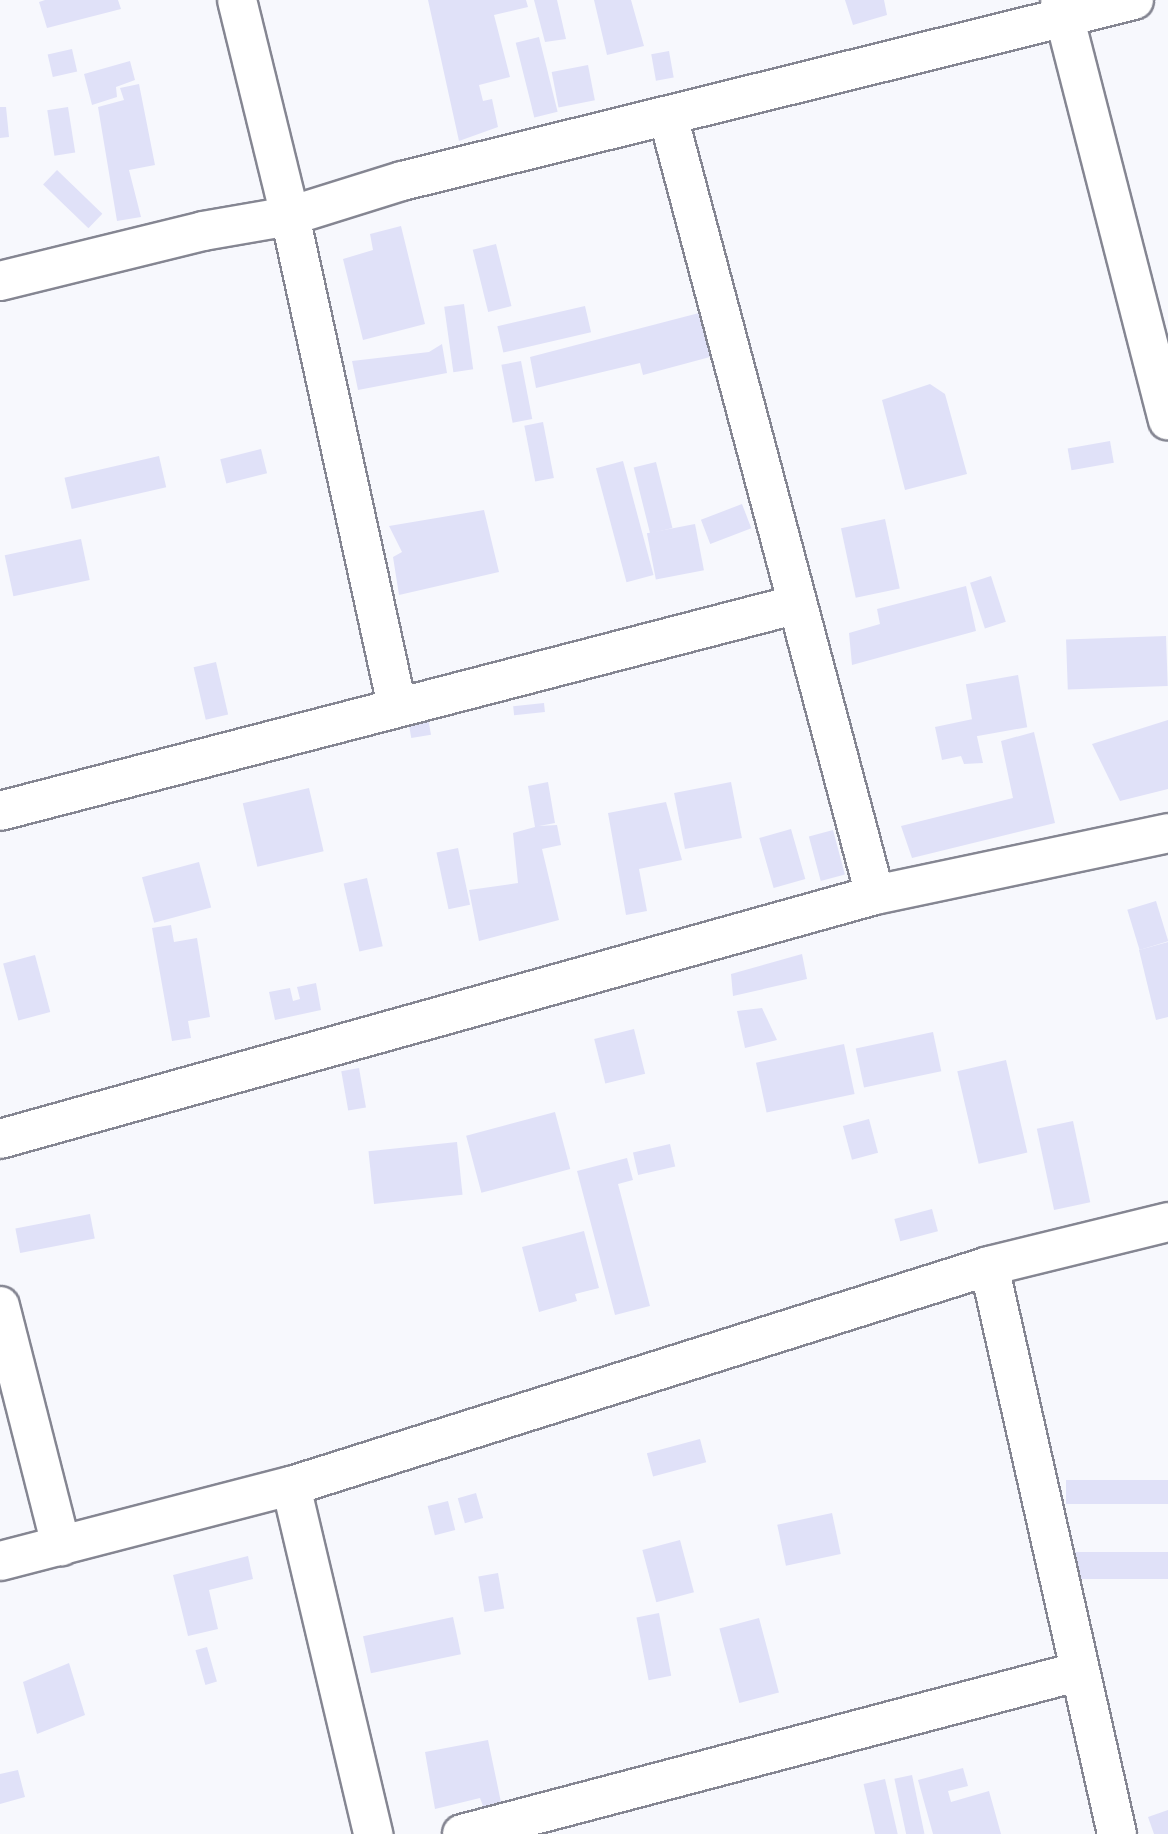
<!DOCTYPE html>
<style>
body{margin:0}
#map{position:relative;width:1168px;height:1834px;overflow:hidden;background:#f7f8fd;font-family:Barlow,sans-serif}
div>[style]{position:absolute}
.building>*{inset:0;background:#e0e1f8;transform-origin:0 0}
.roads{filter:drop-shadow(2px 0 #858692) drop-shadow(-2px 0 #858692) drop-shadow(0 2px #858692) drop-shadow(0 -2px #858692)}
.minor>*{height:38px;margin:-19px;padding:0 19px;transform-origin:19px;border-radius:19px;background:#fff}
span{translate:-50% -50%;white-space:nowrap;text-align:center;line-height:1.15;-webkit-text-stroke:5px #f7f8fd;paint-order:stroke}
</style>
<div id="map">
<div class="building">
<i style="clip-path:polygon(45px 0,118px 0,121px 9px,47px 28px,39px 2px)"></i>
<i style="clip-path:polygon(428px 0,526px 0,528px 7px,494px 15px,510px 77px,479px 85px,483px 101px,492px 99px,498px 127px,459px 141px)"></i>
<i style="clip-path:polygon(534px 0,557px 0,566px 39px,545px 42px)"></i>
<i style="clip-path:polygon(594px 0,631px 0,644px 46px,607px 55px)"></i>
<i style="clip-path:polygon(845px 0,884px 0,887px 15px,853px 25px)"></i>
<i style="left:539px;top:37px;width:77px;height:24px;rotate:76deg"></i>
<i style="left:72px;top:49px;width:23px;height:25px;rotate:77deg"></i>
<i style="left:669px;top:51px;width:27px;height:18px;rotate:80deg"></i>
<i style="clip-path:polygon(130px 61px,135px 80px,116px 87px,117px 97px,92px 105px,84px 74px)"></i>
<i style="left:588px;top:65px;width:36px;height:37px;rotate:79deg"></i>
<i style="clip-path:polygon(139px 84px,155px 165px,129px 170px,141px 217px,117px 221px,98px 107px,124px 100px,120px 88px)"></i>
<i style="clip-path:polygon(0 107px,6px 107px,9px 137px,0 138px)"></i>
<i style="left:68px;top:107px;width:46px;height:21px;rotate:81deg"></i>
<i style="left:57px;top:170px;width:63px;height:20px;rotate:44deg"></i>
<i style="clip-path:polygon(401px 226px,425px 324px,363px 340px,343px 259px,373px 250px,370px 234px)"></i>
<i style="left:496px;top:244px;width:64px;height:24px;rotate:76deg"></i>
<i style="left:464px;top:304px;width:66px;height:20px;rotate:82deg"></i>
<i style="left:585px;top:306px;width:27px;height:90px;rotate:77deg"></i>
<i style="clip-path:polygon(699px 313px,710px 357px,643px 375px,640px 363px,536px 388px,530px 357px)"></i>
<i style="clip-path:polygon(442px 344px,447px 373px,358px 390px,352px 361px,429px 352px)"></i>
<i style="left:521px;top:361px;width:59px;height:20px;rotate:79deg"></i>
<i style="clip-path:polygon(930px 384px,945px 394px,967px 474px,905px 490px,882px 400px)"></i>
<i style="left:543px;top:422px;width:57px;height:19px;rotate:79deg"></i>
<i style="left:1110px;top:441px;width:22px;height:43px;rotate:80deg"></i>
<i style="left:261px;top:449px;width:25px;height:42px;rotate:76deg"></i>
<i style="left:159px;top:456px;width:32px;height:97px;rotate:77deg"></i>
<i style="left:623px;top:461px;width:118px;height:28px;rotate:75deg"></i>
<i style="left:656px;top:462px;width:68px;height:23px;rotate:76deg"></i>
<i style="left:742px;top:504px;width:26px;height:44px;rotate:69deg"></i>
<i style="clip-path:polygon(484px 510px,499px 572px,399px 595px,393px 557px,402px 552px,389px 526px)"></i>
<i style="left:885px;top:519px;width:71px;height:45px;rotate:78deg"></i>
<i style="left:695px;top:524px;width:47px;height:49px;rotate:79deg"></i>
<i style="left:81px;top:539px;width:42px;height:78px;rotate:78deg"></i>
<i style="left:991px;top:576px;width:48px;height:22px;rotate:72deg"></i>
<i style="clip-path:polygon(966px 586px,976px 631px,852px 665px,849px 633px,880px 624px,877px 609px)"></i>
<i style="left:1166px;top:636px;width:50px;height:100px;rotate:88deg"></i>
<i style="left:216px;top:662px;width:54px;height:23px;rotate:77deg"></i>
<i style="left:1018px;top:675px;width:53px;height:53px;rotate:80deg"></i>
<i style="left:544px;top:703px;width:9px;height:31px;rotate:84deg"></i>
<i style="left:427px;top:712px;width:23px;height:20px;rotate:80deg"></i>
<i style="clip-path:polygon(973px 719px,983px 763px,964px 764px,961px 756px,942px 760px,935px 727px)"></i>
<i style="clip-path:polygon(1168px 720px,1168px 789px,1120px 801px,1092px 744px)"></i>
<i style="clip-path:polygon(1034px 732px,1055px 823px,912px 858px,901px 826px,1013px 798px,1001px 741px)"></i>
<i style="clip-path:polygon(548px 782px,555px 823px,539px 826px,557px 825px,561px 845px,542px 849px,559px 920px,479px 941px,469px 890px,518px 883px,513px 833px,535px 827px,528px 786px)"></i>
<i style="left:731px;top:782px;width:57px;height:58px;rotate:79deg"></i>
<i style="left:309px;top:788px;width:65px;height:68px;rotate:77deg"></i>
<i style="clip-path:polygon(666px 802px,682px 860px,639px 869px,647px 911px,626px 915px,608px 813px)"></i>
<i style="left:791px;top:829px;width:52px;height:33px;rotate:74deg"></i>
<i style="left:833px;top:830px;width:46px;height:25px;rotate:75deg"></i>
<i style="left:458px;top:848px;width:58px;height:22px;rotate:78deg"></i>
<i style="left:199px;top:862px;width:47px;height:59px;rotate:75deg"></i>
<i style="left:367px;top:878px;width:70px;height:24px;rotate:77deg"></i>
<i style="left:1156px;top:901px;width:42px;height:30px;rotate:73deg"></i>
<i style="clip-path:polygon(171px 925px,174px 942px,197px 938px,210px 1017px,188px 1021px,191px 1038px,172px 1041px,152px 928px)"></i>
<i style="clip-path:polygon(1168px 942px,1168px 1017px,1156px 1020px,1139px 950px)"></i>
<i style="clip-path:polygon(802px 954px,807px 979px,733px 996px,731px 974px)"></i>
<i style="left:35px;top:955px;width:59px;height:33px;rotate:75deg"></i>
<i style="clip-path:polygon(316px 983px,321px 1010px,275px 1020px,269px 992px,290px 988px,293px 1001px,300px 999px,297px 987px)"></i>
<i style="clip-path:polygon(762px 1008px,777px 1040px,745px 1048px,737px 1011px)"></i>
<i style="left:634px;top:1029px;width:46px;height:41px;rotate:76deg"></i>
<i style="left:933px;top:1032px;width:40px;height:79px;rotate:78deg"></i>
<i style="left:844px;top:1044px;width:51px;height:90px;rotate:78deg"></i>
<i style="left:1006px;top:1060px;width:95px;height:50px;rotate:77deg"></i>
<i style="left:359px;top:1068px;width:40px;height:18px;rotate:80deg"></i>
<i style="left:555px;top:1112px;width:59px;height:92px;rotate:75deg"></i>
<i style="left:869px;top:1119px;width:35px;height:27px;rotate:75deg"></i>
<i style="left:1073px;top:1121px;width:83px;height:37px;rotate:78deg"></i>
<i style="left:457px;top:1142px;width:53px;height:89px;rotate:84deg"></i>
<i style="left:670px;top:1144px;width:23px;height:38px;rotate:77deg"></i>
<i style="clip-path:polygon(627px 1158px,633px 1180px,618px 1184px,650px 1306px,615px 1315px,577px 1171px)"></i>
<i style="left:932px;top:1209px;width:23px;height:39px;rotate:75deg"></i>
<i style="left:90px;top:1214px;width:25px;height:76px;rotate:79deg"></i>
<i style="clip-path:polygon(584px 1231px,599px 1288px,575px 1294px,577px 1301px,539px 1312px,522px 1247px)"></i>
<i style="left:700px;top:1439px;width:24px;height:55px;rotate:75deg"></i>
<i style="left:1168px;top:1480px;width:24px;height:102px;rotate:90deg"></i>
<i style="left:476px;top:1493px;width:26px;height:19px;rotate:74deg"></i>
<i style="left:448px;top:1501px;width:30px;height:21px;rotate:76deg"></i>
<i style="left:832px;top:1513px;width:42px;height:56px;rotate:78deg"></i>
<i style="left:680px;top:1540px;width:54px;height:39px;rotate:75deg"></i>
<i style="left:1168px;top:1552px;width:27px;height:94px;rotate:90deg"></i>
<i style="clip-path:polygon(248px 1556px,253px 1579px,209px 1590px,218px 1629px,188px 1636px,173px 1575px)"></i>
<i style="left:498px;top:1573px;width:36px;height:20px;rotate:80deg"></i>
<i style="left:659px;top:1613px;width:64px;height:23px;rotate:79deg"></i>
<i style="left:453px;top:1617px;width:38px;height:92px;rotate:78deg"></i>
<i style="left:759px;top:1618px;width:77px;height:41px;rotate:75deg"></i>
<i style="left:207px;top:1647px;width:36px;height:12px;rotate:74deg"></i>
<i style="clip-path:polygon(69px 1663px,85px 1715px,37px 1734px,23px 1682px)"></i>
<i style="clip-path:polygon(488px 1740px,502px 1807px,485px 1811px,480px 1798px,435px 1809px,425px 1752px)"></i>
<i style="clip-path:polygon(963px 1768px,968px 1786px,948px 1791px,951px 1802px,989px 1791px,1001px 1834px,933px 1834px,918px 1780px)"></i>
<i style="clip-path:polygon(18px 1770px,25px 1797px,0 1804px,0 1774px)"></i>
<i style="left:912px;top:1775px;width:60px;height:18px;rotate:78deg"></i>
<i style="left:885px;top:1779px;width:57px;height:22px;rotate:77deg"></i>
<i style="clip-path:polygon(1168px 1810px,1168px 1834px,1154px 1834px,1148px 1817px)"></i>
</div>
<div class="roads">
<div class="minor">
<i style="left:237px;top:0;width:222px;rotate:76.2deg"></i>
<i style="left:290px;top:216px;width:502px;rotate:77.68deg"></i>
<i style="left:1060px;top:0;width:434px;rotate:75.6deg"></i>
<i style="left:668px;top:116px;width:806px;rotate:75.12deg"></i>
<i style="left:0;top:281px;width:209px;rotate:-13.8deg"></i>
<i style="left:203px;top:231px;width:88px;rotate:-9.8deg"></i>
<i style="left:290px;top:216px;width:117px;rotate:-17.4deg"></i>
<i style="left:402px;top:181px;width:754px;rotate:-13.89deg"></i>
<i style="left:0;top:811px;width:824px;rotate:-14.54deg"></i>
<i style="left:0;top:1139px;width:908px;rotate:-15.58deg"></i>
<i style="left:875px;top:895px;width:299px;rotate:-11.9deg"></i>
<i style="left:989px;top:1266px;width:582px;rotate:77.3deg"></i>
<i style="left:0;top:1306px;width:248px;rotate:75.7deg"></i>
<i style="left:291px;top:1486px;width:358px;rotate:76.7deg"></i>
<i style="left:0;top:1561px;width:301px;rotate:-14.5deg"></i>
<i style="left:291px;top:1486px;width:732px;rotate:-17.49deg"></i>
<i style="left:989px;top:1266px;width:184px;rotate:-13.8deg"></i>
<i style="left:462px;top:1834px;width:636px;rotate:-14.76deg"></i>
</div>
</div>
</div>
